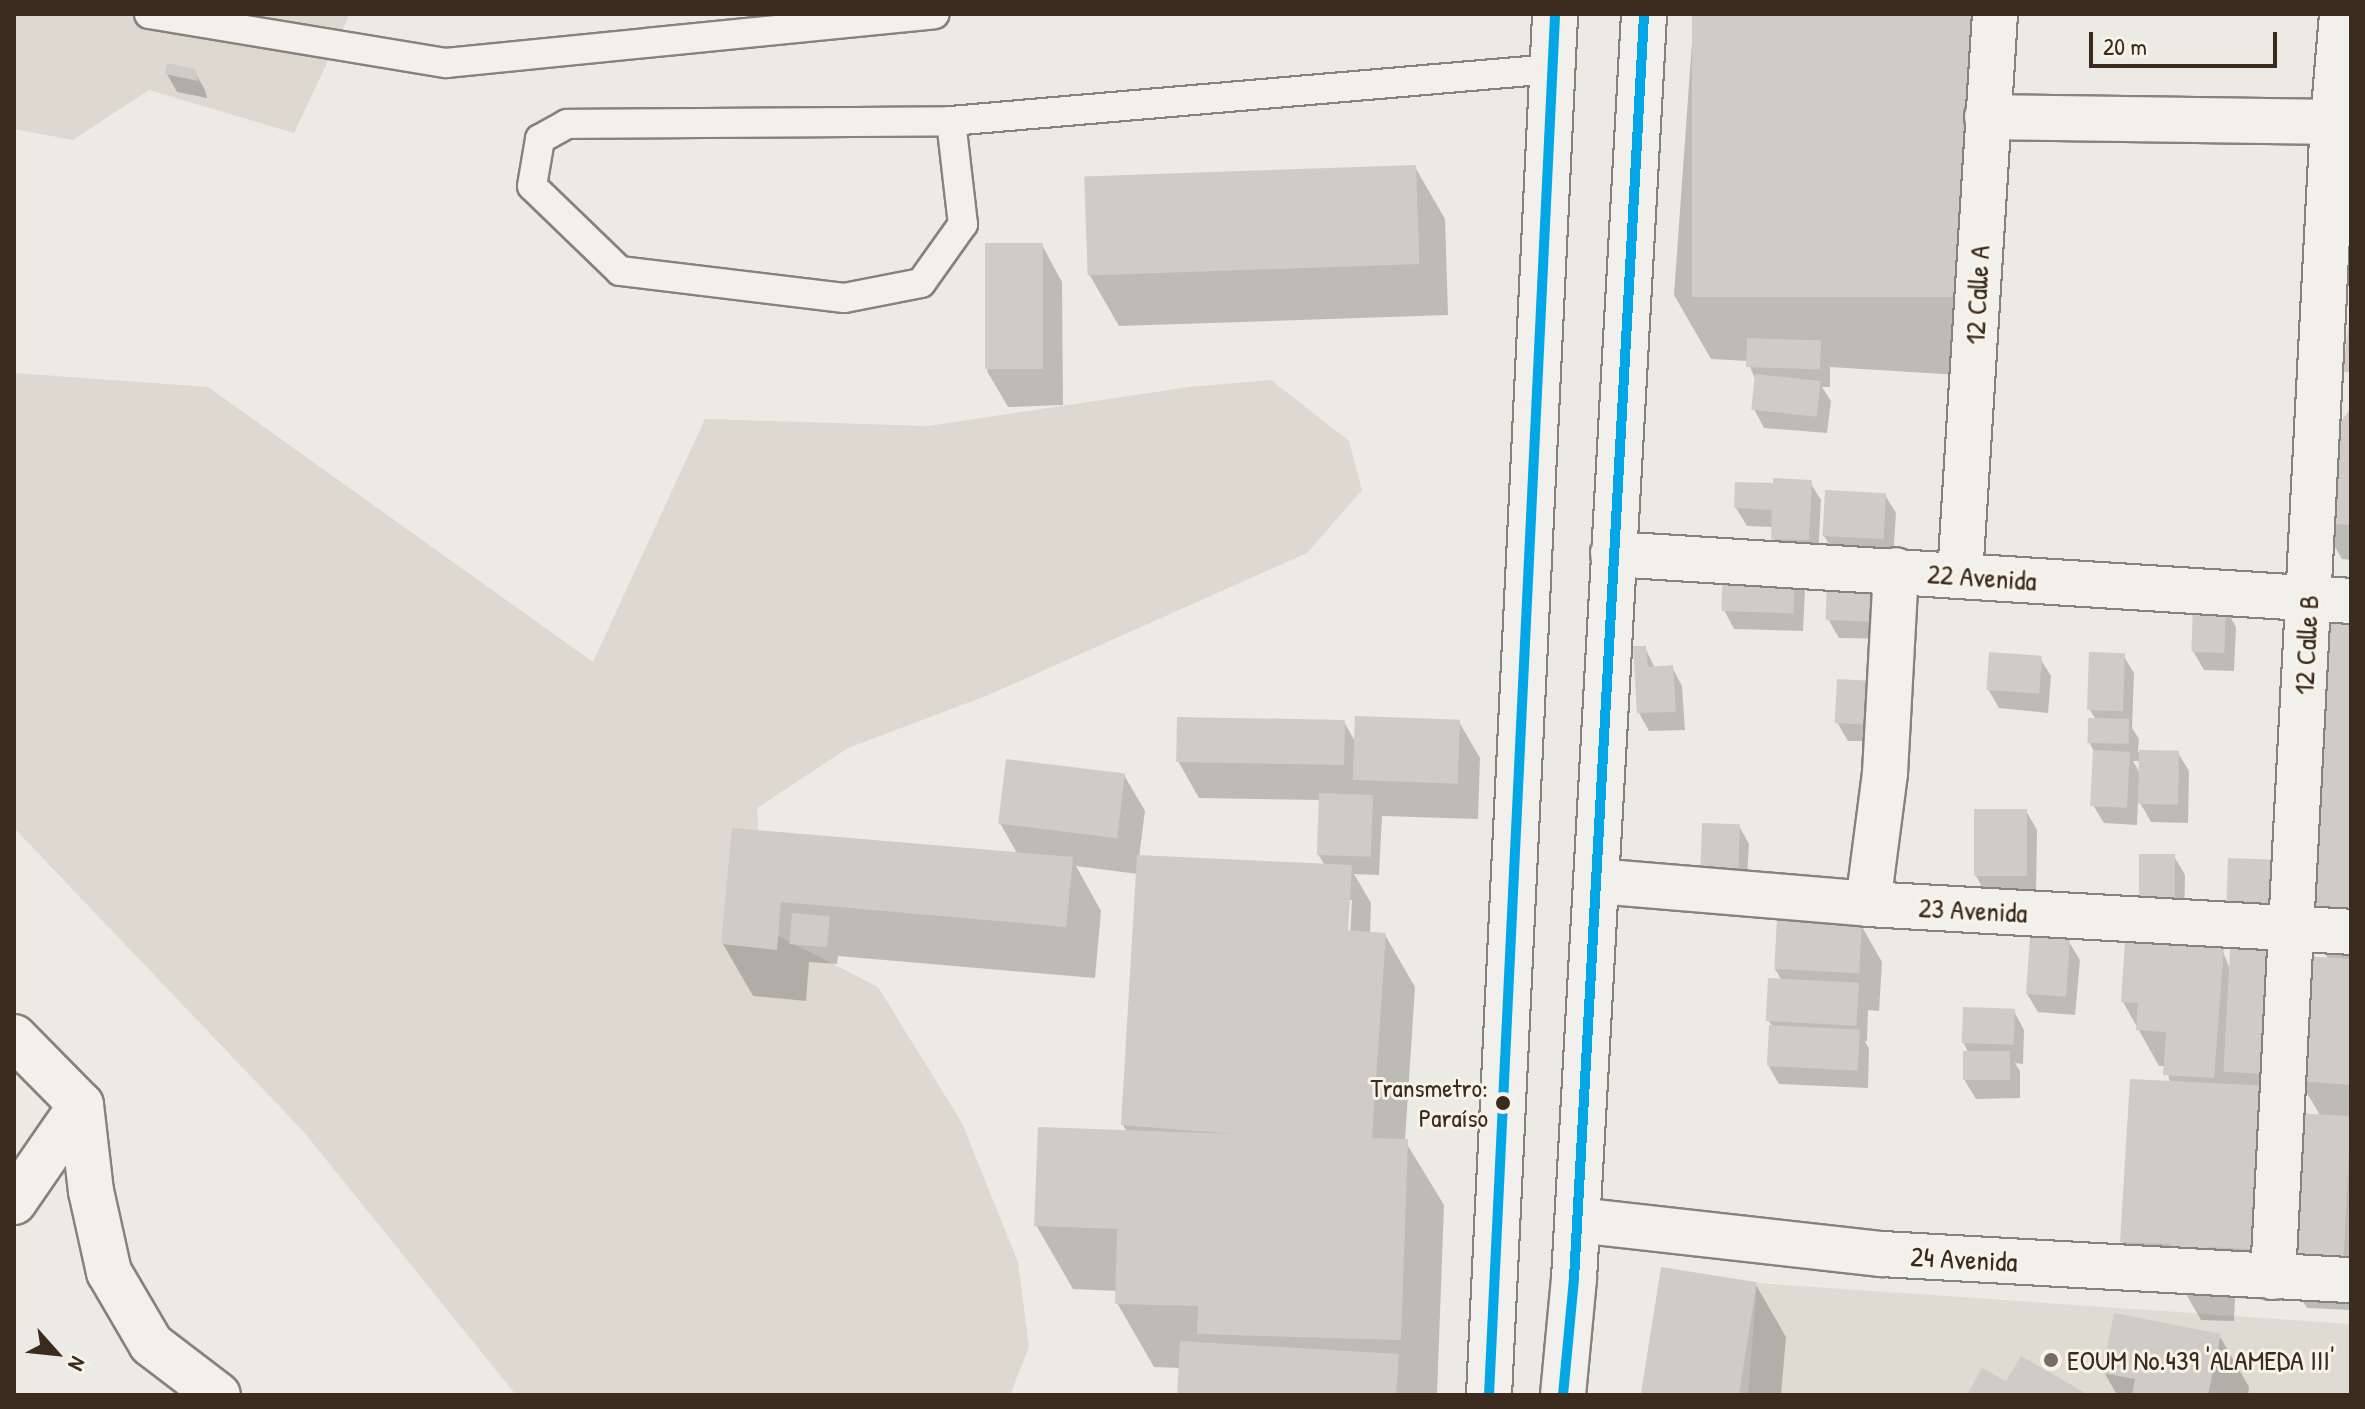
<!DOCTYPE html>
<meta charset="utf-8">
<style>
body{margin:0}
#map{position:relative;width:2365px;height:1409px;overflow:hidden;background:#eceae4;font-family:"Patrick Hand",sans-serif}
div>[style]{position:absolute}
.built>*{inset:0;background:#dedbd2}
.green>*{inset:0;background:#ddd9d0}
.shadow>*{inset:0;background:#0003}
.building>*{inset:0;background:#cfccc7;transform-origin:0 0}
.roads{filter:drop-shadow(2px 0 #86827c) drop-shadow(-2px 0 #86827c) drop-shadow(0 2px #86827c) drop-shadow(0 -2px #86827c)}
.lane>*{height:28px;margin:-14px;padding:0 14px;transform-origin:14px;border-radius:14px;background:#f1f0ec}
.street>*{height:44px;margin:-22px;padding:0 22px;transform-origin:22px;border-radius:22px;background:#f1f0ec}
.secondary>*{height:44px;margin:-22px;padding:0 22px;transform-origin:22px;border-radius:22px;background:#f1f0ec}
.bus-1>*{height:10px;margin:-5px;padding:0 5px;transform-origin:5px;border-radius:5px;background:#03a7e5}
.dots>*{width:22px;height:22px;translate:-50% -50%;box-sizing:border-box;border:4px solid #f7f3e8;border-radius:50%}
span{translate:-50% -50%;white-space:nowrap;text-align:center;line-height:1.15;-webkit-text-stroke:6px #f7f3e8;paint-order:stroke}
.bus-label{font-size:26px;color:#3b2a1e}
.right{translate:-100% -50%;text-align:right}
.street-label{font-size:28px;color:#3b2a1e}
.poi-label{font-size:28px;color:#3b2a1e}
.left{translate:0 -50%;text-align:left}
.frame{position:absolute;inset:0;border:16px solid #3b2a1e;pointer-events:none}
.north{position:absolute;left:16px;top:1313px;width:80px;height:80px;-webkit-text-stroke:6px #f7f3e8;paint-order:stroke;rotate:117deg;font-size:22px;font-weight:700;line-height:32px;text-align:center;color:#3b2a1e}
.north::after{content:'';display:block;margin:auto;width:28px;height:36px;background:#3b2a1e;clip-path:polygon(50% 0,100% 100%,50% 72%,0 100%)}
.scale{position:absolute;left:2089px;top:32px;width:188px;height:36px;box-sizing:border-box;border:4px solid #3b2a1e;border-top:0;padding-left:10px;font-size:24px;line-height:28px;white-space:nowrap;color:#3b2a1e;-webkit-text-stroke:6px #f7f3e8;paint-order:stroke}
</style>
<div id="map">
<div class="built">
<i style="clip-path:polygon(1757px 1283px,2351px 1324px,2351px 1395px,1748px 1395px)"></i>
</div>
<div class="green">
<i style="clip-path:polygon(14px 14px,350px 14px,294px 133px,149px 90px,73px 140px,14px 129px)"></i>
<i style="clip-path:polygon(14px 373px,208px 387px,593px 662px,705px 419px,928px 426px,1189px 387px,1271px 380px,1349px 441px,1362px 490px,1307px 553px,986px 696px,848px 748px,757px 808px,765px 929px,878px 987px,962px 1123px,1018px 1262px,1029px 1347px,1010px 1395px,516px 1395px,303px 1131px,14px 828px)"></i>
</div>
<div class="shadow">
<i style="clip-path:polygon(1694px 14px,2011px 14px,1991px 377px,1830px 367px,1830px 387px,1822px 387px,1831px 401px,1827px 433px,1764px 428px,1754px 409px,1756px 382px,1748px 361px,1711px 359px,1674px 295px)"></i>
<i style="clip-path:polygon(194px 71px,205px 90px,207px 98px,177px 92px,167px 74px)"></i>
<i style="clip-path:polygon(1415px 167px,1445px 219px,1448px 315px,1119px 326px,1089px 274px)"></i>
<i style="clip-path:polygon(1042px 245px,1062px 282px,1063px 405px,1008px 407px,987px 371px)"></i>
<i style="clip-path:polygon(2351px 411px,2351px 560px,2342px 559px,2321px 523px)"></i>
<i style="clip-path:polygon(1810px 482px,1821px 500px,1818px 557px,1784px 556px,1773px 538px,1774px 527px,1747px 526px,1736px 508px,1737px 484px)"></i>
<i style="clip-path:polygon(1885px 495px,1896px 513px,1893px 558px,1835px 554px,1824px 536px)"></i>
<i style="clip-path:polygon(1794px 571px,1805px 589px,1803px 631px,1734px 629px,1724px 610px)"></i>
<i style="clip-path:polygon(1882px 582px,1891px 639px,1839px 638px,1828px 619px)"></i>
<i style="clip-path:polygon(2225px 608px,2236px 627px,2234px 671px,2204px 670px,2193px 651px)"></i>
<i style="clip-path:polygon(2351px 616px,2351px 1310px,2307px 1308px,2293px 1284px,2292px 1301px,2235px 1298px,2234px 1321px,2201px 1320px,2186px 1294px,2152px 1293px,2122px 1241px,2170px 1083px,2166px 1066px,2159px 1066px,2123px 1002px,2222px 949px,2285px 1112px,2321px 1117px,2300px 1081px,2329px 960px,2305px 918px)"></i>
<i style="clip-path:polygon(1645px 648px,1655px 668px,1672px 667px,1682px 686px,1685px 730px,1649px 731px,1639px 713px)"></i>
<i style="clip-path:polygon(evenodd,2123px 655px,2134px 673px,2132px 728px,2139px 739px,2138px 752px,2178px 753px,2189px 771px,2188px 823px,2151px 822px,2138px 799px,2137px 825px,2104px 823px,2093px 805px,2095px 753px,2089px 742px,2096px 720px,2090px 710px,2123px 655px,2133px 761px,2141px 761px,2141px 775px,2133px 761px)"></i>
<i style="clip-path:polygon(2040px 658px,2051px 676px,2048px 713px,1999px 708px,1988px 689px)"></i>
<i style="clip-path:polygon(1839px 681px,1886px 741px,1848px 741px,1837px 722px)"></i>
<i style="clip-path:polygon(evenodd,1344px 722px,1356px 743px,1459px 722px,1480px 758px,1478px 819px,1382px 816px,1379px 875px,1354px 874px,1371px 903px,1370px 935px,1385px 935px,1415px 987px,1405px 1141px,1444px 1205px,1437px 1395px,1179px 1395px,1180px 1368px,1154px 1367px,1117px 1303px,1118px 1291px,1073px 1289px,1036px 1225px,1127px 1132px,1123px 1125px,1138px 874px,1076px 866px,1101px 911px,1095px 978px,838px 956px,837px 964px,809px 962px,806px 1001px,753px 996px,723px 944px,734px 830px,1018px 855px,1000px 823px,1124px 775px,1145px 811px,1139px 857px,1325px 866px,1318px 854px,1321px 800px,1199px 798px,1178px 761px,1344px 722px,1348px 900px,1352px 900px,1350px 940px,1346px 940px,1348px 900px)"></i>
<i style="clip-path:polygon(2026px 811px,2037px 830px,2036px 894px,1986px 894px,1976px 876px)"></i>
<i style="clip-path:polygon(1739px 826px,1749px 844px,1746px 894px,1711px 892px)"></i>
<i style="clip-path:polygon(2141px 856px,2174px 856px,2185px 875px,2184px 924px)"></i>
<i style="clip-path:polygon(1861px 925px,1882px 962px,1879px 1011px,1868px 1010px,1867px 1041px,1865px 1041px,1869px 1049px,1868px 1088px,1779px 1084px,1768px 1065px,1773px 1027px,1768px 1020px,1782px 981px,1775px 969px)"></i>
<i style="clip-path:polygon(2069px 942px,2080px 960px,2075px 1015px,2038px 1012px,2027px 994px)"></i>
<i style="clip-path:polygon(2014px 1011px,2024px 1030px,2023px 1064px,2015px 1063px,2020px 1071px,2020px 1098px,1976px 1099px,1965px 1081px,1969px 1054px,1963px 1042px)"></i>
<i style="clip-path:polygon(1756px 1285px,1786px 1337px,1781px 1395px,1653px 1395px)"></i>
<i style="clip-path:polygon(2219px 1335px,2249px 1387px,2248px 1395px,2117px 1395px,2104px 1372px)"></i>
</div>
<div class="building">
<i style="left:1692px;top:14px;width:280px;height:283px"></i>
<i style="clip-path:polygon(167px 63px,195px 69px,198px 81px,165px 74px)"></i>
<i style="left:1416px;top:165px;width:99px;height:332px;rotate:88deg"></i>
<i style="left:1043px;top:243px;width:126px;height:58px;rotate:90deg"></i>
<i style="clip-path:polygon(2349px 319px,2351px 319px,2351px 372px,2343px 372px)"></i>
<i style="left:1747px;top:338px;width:74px;height:29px;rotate:2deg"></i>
<i style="left:1755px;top:374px;width:66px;height:36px;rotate:6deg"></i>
<i style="clip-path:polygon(2351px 408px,2351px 525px,2319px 523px,2325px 443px)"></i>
<i style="clip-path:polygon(1773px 478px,1812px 480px,1809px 540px,1771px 539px,1772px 510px,1734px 508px,1735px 482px,1773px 483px)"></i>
<i style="left:1825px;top:490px;width:61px;height:46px;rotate:3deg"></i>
<i style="left:1723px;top:566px;width:72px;height:45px;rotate:2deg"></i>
<i style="left:1827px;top:578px;width:56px;height:42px;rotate:2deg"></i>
<i style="left:2193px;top:605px;width:33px;height:47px;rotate:2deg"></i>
<i style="clip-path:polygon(2323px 613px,2351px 614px,2351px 921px,2303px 918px)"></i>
<i style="clip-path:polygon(1633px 646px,1646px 646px,1648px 667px,1673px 665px,1676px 712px,1637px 713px)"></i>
<i style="left:1989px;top:652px;width:53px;height:38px;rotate:4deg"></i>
<i style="left:2089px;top:652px;width:36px;height:58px;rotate:2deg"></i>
<i style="left:1837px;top:679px;width:42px;height:44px;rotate:3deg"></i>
<i style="left:1355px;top:716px;width:105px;height:64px;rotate:2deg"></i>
<i style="left:1177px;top:717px;width:168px;height:45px;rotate:1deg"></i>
<i style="left:2088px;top:718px;width:41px;height:25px;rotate:1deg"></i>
<i style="left:2093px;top:750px;width:37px;height:56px;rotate:3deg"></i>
<i style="left:2139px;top:750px;width:40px;height:54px;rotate:1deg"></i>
<i style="left:1006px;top:759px;width:120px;height:65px;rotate:7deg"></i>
<i style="left:1319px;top:793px;width:54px;height:62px;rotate:2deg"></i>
<i style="left:1974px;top:809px;width:53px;height:67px"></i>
<i style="left:1702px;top:823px;width:38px;height:51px;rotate:2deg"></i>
<i style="clip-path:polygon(732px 828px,1073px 857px,1066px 927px,781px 902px,777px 950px,721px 944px)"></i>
<i style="left:2139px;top:854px;width:36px;height:52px"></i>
<i style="clip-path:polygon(1137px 855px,1352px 865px,1348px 930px,1386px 933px,1372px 1138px,1408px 1139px,1401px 1340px,1197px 1334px,1198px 1306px,1115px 1304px,1117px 1229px,1034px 1226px,1038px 1127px,1235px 1134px,1121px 1125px)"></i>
<i style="left:2228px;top:858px;width:55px;height:57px;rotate:2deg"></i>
<i style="left:792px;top:913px;width:38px;height:31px;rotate:5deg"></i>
<i style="left:1777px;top:918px;width:85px;height:51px;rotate:3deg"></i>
<i style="left:2030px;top:937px;width:40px;height:57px;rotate:4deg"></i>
<i style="clip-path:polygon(2125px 941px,2224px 947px,2214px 1078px,2163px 1075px,2166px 1032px,2136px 1030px,2138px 1003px,2121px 1002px)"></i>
<i style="left:2230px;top:948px;width:43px;height:124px;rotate:3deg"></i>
<i style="clip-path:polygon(2306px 956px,2351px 959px,2350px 1085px,2298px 1081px)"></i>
<i style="left:1768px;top:978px;width:91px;height:43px;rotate:3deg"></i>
<i style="left:1963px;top:1007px;width:52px;height:36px;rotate:2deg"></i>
<i style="left:1769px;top:1025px;width:91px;height:41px;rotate:3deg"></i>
<i style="left:2010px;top:1051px;width:29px;height:47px;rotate:90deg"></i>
<i style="clip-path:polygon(2130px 1079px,2272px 1086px,2263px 1250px,2207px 1247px,2205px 1270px,2169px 1269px,2171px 1244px,2120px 1242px)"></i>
<i style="left:2294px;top:1113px;width:57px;height:159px;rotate:3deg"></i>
<i style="left:1661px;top:1267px;width:97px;height:128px;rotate:9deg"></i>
<i style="clip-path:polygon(2114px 1313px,2221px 1334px,2208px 1395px,2132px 1395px,2135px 1379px,2102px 1373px)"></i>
<i style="clip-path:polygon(1180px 1341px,1399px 1354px,1396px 1395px,1177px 1395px)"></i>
<i style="clip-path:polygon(2021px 1356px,2089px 1395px,1967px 1395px,1982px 1368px,2006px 1381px)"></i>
</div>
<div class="roads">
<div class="lane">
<i style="left:149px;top:14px;width:301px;rotate:9.4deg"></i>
<i style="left:446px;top:63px;width:491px;rotate:-5.7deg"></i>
<i style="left:951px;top:121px;width:104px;rotate:83.4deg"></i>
<i style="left:963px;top:224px;width:72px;rotate:125.4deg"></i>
<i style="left:921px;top:283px;width:78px;rotate:169deg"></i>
<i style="left:844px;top:298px;width:226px;rotate:-173.1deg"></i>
<i style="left:620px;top:271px;width:122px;rotate:-136deg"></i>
<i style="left:532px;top:186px;width:48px;rotate:-80.3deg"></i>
<i style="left:540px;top:139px;width:31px;rotate:-29deg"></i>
<i style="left:567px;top:124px;width:384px;rotate:-0.4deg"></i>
<i style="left:951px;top:121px;width:603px;rotate:-4.95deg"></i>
</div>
<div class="street">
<i style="left:1987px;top:117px;width:346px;rotate:0.8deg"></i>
<i style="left:1613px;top:554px;width:739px;rotate:3.64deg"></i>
<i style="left:1960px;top:576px;width:563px;rotate:-86.44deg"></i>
<i style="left:1596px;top:881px;width:273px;rotate:4.8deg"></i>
<i style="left:1868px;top:904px;width:484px;rotate:3.3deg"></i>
<i style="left:1868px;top:904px;width:132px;rotate:-82.6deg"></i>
<i style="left:1885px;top:773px;width:203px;rotate:-86.9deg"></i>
<i style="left:14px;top:1037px;width:95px;rotate:45.4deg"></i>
<i style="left:81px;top:1105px;width:87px;rotate:83.4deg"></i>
<i style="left:91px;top:1191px;width:83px;rotate:77.5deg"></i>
<i style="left:109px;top:1272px;width:83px;rotate:59.7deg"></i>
<i style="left:151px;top:1344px;width:84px;rotate:37.3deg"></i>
<i style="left:14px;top:1202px;width:118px;rotate:-55.4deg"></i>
<i style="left:1578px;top:1220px;width:306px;rotate:6.4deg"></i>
<i style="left:1882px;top:1254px;width:470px;rotate:3.2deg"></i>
<i style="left:2273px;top:1277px;width:1157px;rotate:-87.03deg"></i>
<i style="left:2333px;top:122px;width:108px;rotate:-85.2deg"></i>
</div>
<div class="secondary">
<i style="left:1489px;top:1395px;width:1383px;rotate:-87.26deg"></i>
<i style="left:1563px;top:1395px;width:117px;rotate:-84.6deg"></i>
<i style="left:1574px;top:1279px;width:1267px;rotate:-86.83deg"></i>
</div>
</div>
<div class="bus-1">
<i style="left:1489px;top:1395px;width:1383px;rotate:-87.26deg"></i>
<i style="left:1563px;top:1395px;width:117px;rotate:-84.6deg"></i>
<i style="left:1574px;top:1279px;width:1267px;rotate:-86.83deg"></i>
</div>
<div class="dots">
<i style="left:1503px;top:1103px;background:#3b2a1e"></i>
<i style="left:2051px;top:1360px;background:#796d63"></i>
</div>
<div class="bus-label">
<span class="right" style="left:1488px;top:1103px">Transmetro:<br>Paraíso</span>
</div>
<div class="street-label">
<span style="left:1977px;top:295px;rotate:-87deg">12 Calle A</span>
<span style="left:1982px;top:577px;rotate:4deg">22 Avenida</span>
<span style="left:2306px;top:645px;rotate:-87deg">12 Calle B</span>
<span style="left:1973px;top:910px;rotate:3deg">23 Avenida</span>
<span style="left:1964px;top:1259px;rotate:3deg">24 Avenida</span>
</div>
<div class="poi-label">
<span class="left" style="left:2067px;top:1360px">EOUM No.439 'ALAMEDA III'</span>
</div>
<div class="frame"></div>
<div class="north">N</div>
<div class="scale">20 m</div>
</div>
